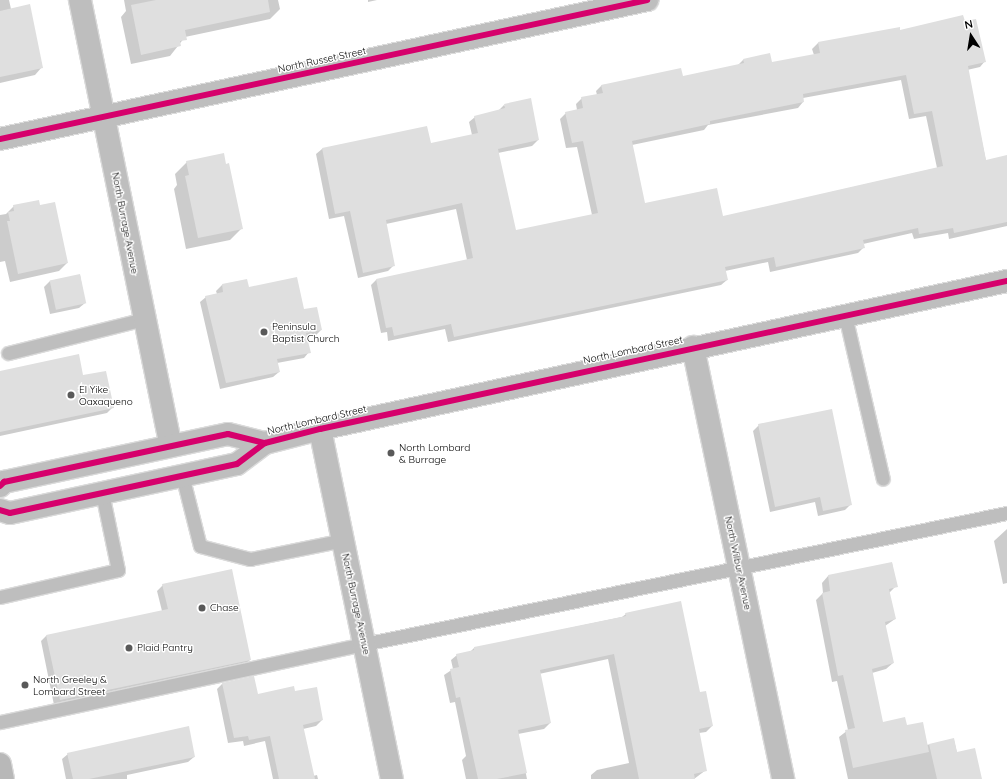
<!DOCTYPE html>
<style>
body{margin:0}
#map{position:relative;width:1007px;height:779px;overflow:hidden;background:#fff;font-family:Quicksand,sans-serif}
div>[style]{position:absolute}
.shadow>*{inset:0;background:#0003}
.building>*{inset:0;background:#dfdfdf;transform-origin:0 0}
.roads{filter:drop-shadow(1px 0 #dbdbdb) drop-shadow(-1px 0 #dbdbdb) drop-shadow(0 1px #dbdbdb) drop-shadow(0 -1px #dbdbdb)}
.lane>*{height:13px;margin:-6.5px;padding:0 6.5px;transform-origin:6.5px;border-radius:6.5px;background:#bebebe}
.street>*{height:22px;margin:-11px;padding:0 11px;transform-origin:11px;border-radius:11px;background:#bebebe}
.secondary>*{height:22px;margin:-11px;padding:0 11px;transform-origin:11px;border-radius:11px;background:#b8b8b8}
.primary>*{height:22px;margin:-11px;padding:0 11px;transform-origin:11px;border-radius:11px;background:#bebebe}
.cycleway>*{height:6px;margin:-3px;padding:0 3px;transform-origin:3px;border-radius:3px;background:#d6006c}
.dots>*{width:11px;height:11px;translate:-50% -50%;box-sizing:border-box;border:2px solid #fff;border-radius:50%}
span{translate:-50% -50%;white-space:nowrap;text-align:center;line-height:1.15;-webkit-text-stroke:3px #fff;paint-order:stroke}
.street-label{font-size:10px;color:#000}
.poi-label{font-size:10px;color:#000}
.left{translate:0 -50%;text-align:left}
.north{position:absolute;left:951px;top:16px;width:40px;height:40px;-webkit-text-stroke:3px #fff;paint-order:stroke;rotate:348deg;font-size:11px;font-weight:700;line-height:16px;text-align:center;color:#000}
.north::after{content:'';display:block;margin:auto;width:14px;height:18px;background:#000;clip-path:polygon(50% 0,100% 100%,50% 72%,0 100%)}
</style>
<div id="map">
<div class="shadow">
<i style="clip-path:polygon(0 0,9px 0,11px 9px,42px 67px,35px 75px,0 83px)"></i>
<i style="clip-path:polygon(124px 0,278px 0,280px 9px,270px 19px,185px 37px,170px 56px,131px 64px,121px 17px,126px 11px)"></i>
<i style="clip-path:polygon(368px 0,377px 0,368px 2px)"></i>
<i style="clip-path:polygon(evenodd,899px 28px,900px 31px,985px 61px,980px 67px,967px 70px,986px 161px,1007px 173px,1007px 226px,949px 239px,948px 233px,914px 239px,912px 233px,863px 244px,864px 247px,858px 253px,770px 272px,768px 262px,725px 271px,727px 280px,721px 285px,448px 342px,445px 329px,388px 341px,387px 332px,381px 333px,371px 285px,376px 280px,467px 260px,456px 209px,386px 224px,394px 265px,388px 271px,358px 278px,344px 216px,329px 219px,316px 154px,322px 149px,426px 128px,430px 144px,472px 135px,469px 122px,475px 117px,498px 111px,504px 105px,538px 140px,532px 146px,498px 153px,515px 231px,592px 215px,577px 147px,566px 148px,560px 119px,566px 113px,577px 110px,576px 104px,582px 98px,597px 95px,596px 91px,602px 85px,682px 77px,738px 65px,743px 60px,771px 63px,814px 55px,812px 49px,818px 43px,899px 28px,901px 80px,909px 119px,926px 116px,937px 168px,722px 217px,644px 204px,632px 145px,704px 130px,708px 125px,798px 108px,803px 102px,803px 98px,901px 80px)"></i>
<i style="clip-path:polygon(187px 162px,242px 228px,230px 240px,186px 249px,174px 189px,177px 185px,175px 174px)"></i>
<i style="clip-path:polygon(14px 206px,40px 207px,67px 263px,59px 271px,10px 282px,5px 261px,0 262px,0 215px,6px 214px)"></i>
<i style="clip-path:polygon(80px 275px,85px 303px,79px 308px,50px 314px,44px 287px,50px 281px)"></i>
<i style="clip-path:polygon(222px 285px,248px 288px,303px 311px,321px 330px,315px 336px,306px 337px,309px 352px,304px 358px,277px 363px,279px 372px,273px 377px,220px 389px,200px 302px,206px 297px,217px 294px,216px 291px)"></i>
<i style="clip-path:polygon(0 371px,83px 377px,113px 407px,107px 413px,0 436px)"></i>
<i style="clip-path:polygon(759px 425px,851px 504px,845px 510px,818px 516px,815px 502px,770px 512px,753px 431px)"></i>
<i style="clip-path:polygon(1007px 529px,1007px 583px,1003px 584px,994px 541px)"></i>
<i style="clip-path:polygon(892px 563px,896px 586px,889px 593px,895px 619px,885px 626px,893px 663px,886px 669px,872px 673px,882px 723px,906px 726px,926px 745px,954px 740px,957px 753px,981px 779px,848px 779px,839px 737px,848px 730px,837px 681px,832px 682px,816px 600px,823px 593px,822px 583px,828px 576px)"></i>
<i style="clip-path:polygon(163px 585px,250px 660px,244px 665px,54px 705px,41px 641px,46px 636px,162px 611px,157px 591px)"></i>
<i style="clip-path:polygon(626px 614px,699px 693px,712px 726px,706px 732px,699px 733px,706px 770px,694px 779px,591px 779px,591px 775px,597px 770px,629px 763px,608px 659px,539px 674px,550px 723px,544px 729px,518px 734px,527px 779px,466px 779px,462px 760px,466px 756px,455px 702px,450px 703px,444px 675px,453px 669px,451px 660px,457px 655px,470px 652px,474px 648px,622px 617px)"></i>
<i style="clip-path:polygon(222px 684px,257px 695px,294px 692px,322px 720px,316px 726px,303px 729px,313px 776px,317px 775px,318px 779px,273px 779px,265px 741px,244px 746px,243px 741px,228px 743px,217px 689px)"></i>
<i style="clip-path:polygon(68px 754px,194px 757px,188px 762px,127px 775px,127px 779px,66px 779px,62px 759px)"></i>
</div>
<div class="building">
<i style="clip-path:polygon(156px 0,268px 0,270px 12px,185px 30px,187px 40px,180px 41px,181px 46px,141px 55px,131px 5px)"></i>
<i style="clip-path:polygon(30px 4px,43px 68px,0 77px,0 11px)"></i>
<i style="clip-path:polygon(evenodd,963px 15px,965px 21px,976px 19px,986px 62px,968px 66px,986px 160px,1007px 155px,1007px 222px,954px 233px,953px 228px,919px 234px,918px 228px,863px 240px,865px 248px,776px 267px,774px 257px,725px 267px,728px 280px,454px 337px,451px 324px,394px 336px,392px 327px,386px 328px,376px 279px,473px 258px,462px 203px,386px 220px,395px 266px,363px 273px,350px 211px,335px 214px,322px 148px,427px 126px,431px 143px,478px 133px,474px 116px,505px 108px,504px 104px,531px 98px,539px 140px,498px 149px,516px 230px,598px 213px,583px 141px,572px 143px,565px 112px,583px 108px,581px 97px,603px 93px,601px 85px,681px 68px,683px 76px,744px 63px,743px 59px,770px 53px,772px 62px,820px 53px,818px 42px,900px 27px,900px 30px,963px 15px,906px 75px,914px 114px,932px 111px,943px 166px,723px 216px,717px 188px,645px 203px,632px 141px,710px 124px,710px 121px,804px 102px,803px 94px,906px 75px)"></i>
<i style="clip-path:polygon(224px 153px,226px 164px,229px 163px,243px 229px,198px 238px,185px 176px,189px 175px,186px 161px)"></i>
<i style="clip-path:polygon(39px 200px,40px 205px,55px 202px,68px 263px,18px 274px,7px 221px,10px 221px,8px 212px,14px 211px,13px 205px)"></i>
<i style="left:80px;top:274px;width:30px;height:31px;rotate:78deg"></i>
<i style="clip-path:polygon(297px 277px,304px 309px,317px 307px,322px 330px,306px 333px,311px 353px,277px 359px,280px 372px,226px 383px,205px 296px,223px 292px,222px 284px,247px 279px,249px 287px)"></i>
<i style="clip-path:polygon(79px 354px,83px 375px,106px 371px,114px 408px,0 432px,0 371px)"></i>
<i style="clip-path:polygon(832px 409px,852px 505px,823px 511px,820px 497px,775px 507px,758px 424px)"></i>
<i style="clip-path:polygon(892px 562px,898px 587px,889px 589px,896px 619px,885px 622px,894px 663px,872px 669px,883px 722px,905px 717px,907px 725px,923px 722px,929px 752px,853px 768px,845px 730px,855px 728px,843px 675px,838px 676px,822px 593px,830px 591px,828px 575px)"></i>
<i style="clip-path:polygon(232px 569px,251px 660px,60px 700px,46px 635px,168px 609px,162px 584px)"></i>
<i style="clip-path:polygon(681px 601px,700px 692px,706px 691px,713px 726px,699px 729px,707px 771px,694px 774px,695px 779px,639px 779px,614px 654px,540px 670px,551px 723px,518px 730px,527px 773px,497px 779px,478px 779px,460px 697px,456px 698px,450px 669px,459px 667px,456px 654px,474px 650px,474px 647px,626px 616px,625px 613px)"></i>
<i style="clip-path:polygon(254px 676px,258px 694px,294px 686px,295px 691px,317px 687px,323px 720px,303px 725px,315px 779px,279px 779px,270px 736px,249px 740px,248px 736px,234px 738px,222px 683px)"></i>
<i style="clip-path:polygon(189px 726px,195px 757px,89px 779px,73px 779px,67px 753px)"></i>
<i style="clip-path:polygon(954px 738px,957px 752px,975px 748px,982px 779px,937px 779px,929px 744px)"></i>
</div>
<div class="roads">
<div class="lane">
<i style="left:845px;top:315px;width:168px;rotate:77deg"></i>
<i style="left:8px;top:353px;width:140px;rotate:-14deg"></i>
<i style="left:182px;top:475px;width:73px;rotate:75.8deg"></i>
<i style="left:200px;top:546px;width:52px;rotate:14.6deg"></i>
<i style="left:250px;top:559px;width:95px;rotate:-11.5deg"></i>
<i style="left:0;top:597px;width:121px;rotate:-12.9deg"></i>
<i style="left:118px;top:570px;width:79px;rotate:-101.7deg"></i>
<i style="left:0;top:722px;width:372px;rotate:-12.1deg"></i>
<i style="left:364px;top:644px;width:656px;rotate:-11.52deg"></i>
</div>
<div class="street">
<i style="left:80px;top:0;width:455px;rotate:78.5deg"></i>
<i style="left:0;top:139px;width:662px;rotate:-12.12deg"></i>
<i style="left:693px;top:347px;width:441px;rotate:78.2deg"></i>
<i style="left:320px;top:429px;width:357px;rotate:78.4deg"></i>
</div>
<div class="secondary">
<i style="left:0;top:764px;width:15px;rotate:79deg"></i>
</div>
<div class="primary">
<i style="left:0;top:486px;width:6px;rotate:-45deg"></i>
<i style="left:4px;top:482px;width:229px;rotate:-12.1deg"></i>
<i style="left:228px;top:434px;width:38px;rotate:14deg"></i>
<i style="left:0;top:510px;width:10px;rotate:17deg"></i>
<i style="left:10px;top:513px;width:232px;rotate:-12.2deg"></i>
<i style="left:237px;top:464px;width:35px;rotate:-37deg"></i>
<i style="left:265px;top:443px;width:57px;rotate:-14.3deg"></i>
<i style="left:320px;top:429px;width:703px;rotate:-12.16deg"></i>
</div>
</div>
<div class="cycleway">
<i style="left:0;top:139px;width:662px;rotate:-12.12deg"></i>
<i style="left:0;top:486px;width:6px;rotate:-45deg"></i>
<i style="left:4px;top:482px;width:229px;rotate:-12.1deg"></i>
<i style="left:228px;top:434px;width:38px;rotate:14deg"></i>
<i style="left:0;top:510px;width:10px;rotate:17deg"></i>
<i style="left:10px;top:513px;width:232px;rotate:-12.2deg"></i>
<i style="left:237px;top:464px;width:35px;rotate:-37deg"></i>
<i style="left:265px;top:443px;width:57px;rotate:-14.3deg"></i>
<i style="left:320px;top:429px;width:703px;rotate:-12.16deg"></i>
</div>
<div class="dots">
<i style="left:264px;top:332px;background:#595959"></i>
<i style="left:71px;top:395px;background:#595959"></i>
<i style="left:391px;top:453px;background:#595959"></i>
<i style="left:202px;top:608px;background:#595959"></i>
<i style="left:129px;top:648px;background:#595959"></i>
<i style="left:25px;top:685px;background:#595959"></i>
</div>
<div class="street-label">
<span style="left:322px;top:60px;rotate:-12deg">North Russet Street</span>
<span style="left:125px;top:223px;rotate:79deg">North Burrage Avenue</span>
<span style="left:633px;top:350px;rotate:-12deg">North Lombard Street</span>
<span style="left:317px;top:420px;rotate:-13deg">North Lombard Street</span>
<span style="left:738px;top:563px;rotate:78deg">North Wilbur Avenue</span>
<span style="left:356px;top:604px;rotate:78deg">North Burrage Avenue</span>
</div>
<div class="poi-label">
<span class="left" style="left:272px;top:332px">Peninsula<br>Baptist Church</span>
<span class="left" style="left:79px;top:395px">El Yike<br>Oaxaqueno</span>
<span class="left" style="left:399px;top:453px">North Lombard<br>&amp; Burrage</span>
<span class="left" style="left:210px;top:608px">Chase</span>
<span class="left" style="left:137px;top:648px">Plaid Pantry</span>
<span class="left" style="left:33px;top:685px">North Greeley &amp;<br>Lombard Street</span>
</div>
<div class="north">N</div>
</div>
